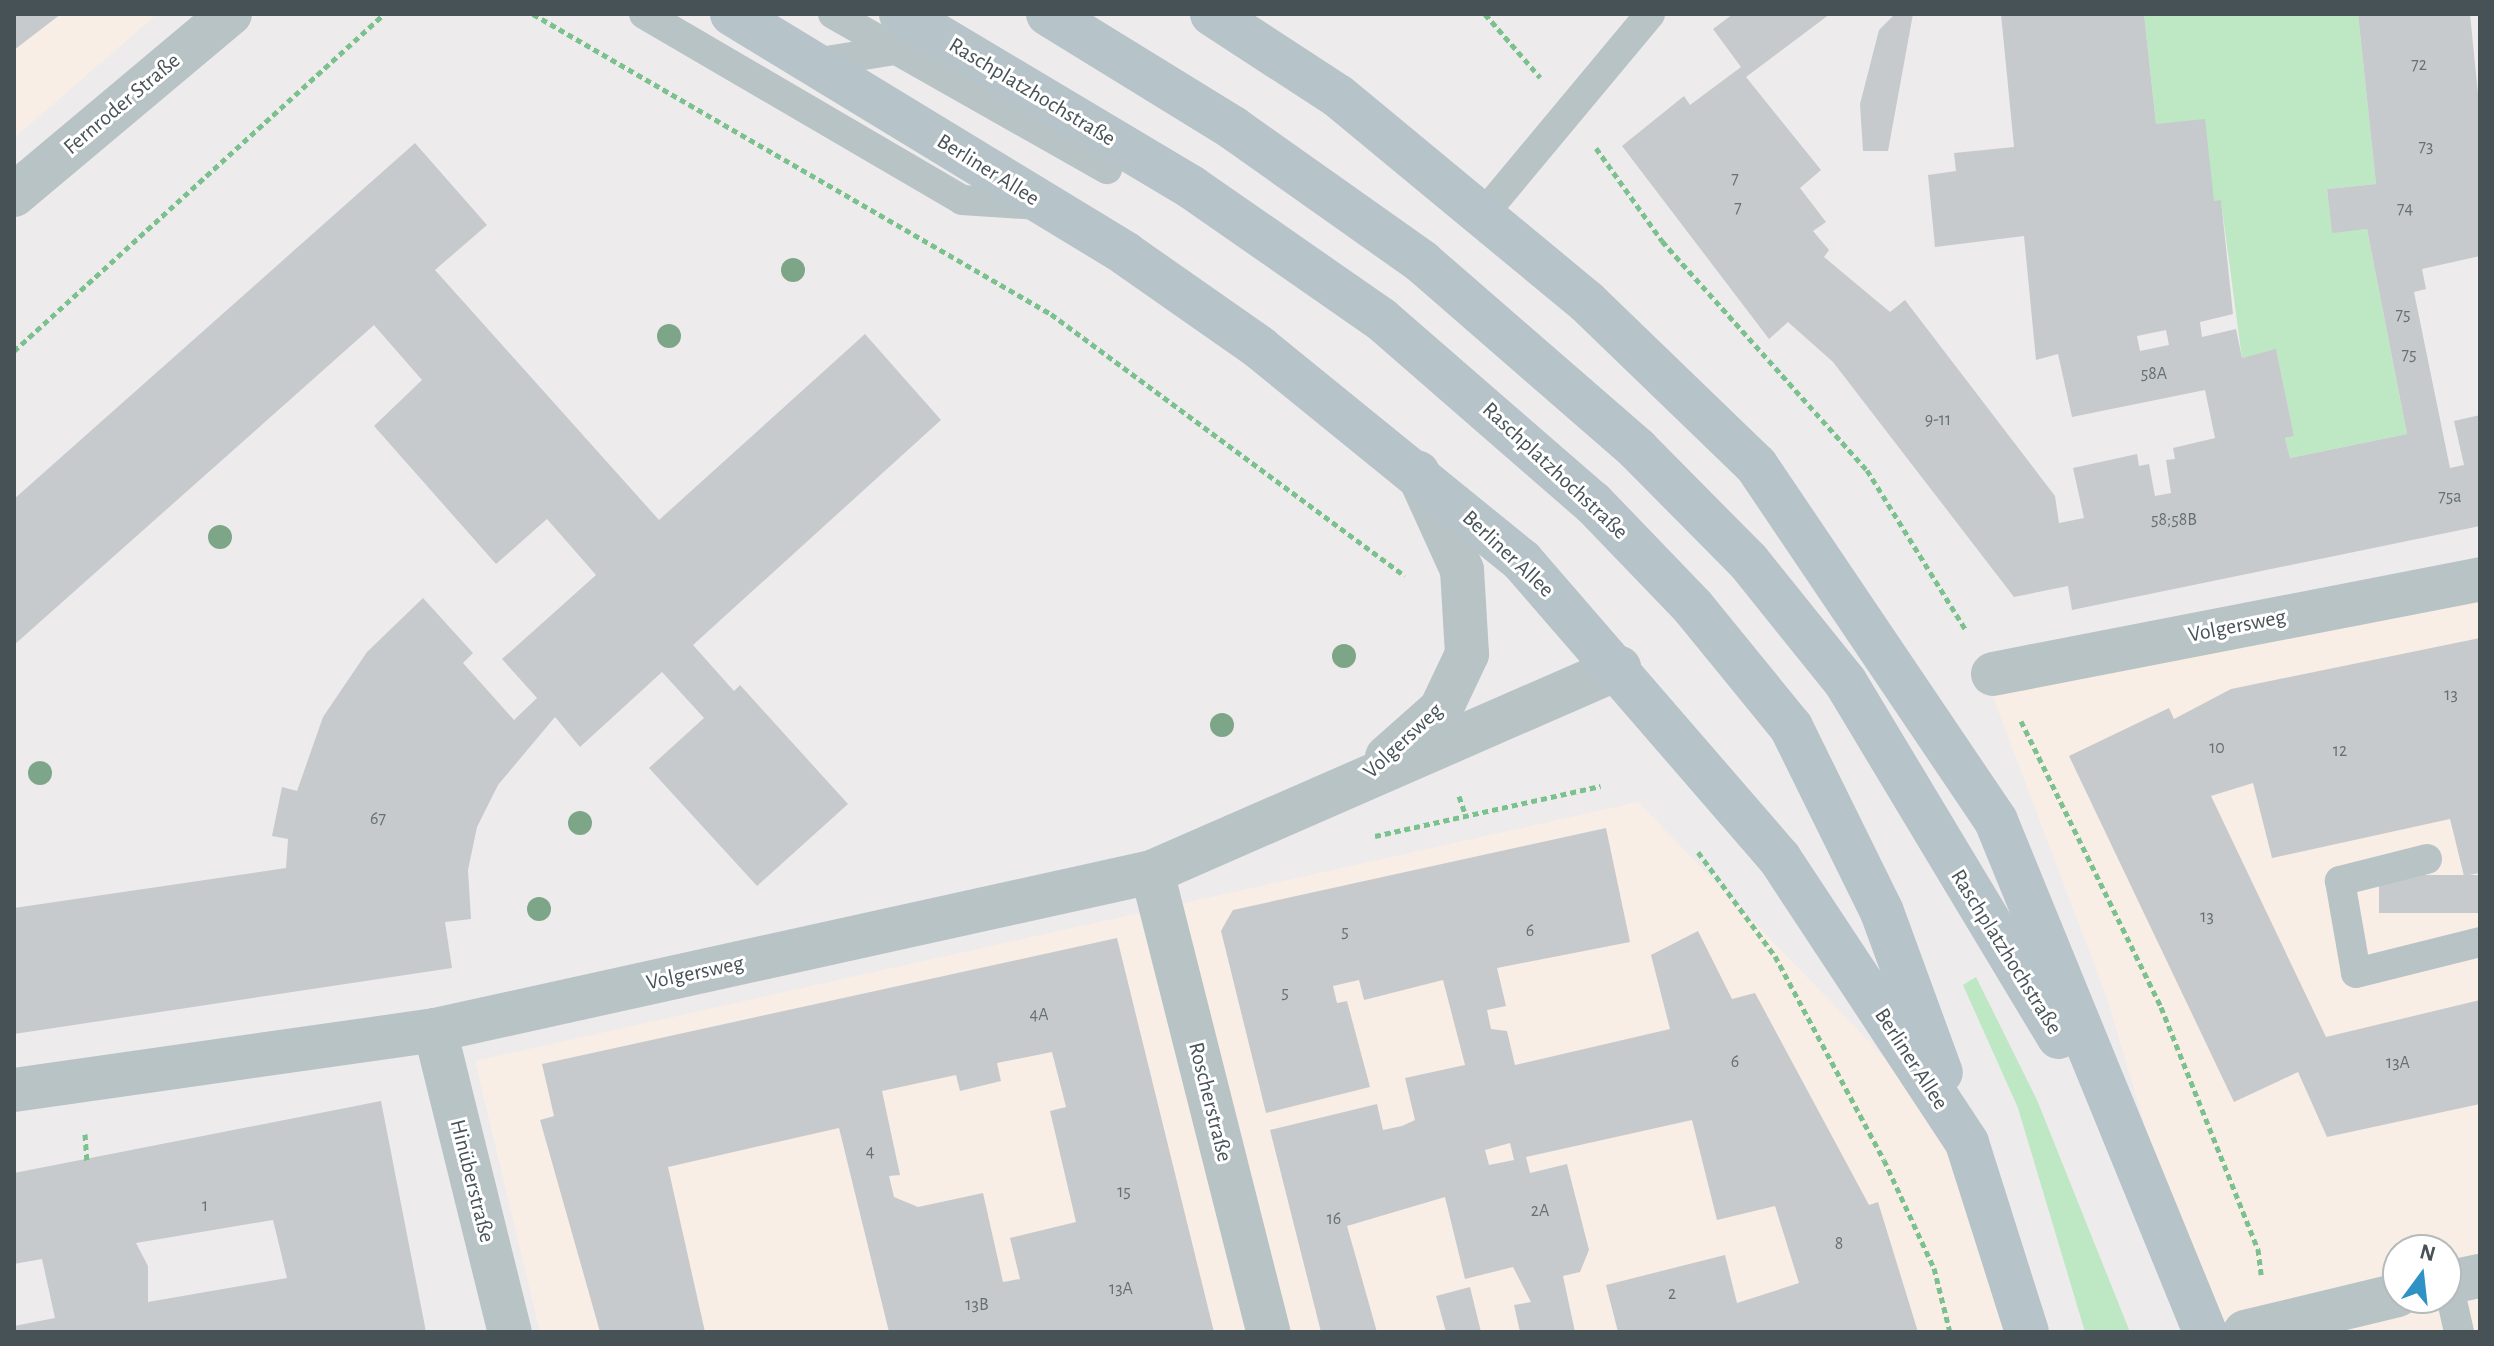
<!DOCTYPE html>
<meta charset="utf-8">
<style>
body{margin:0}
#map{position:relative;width:2494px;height:1346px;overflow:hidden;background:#eeebec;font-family:"Alegreya Sans",sans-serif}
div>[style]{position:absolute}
.commercial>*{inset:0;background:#f8eee5}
.green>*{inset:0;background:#bee7c4}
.building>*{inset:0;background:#c6cacd;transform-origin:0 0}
.path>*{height:5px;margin-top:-2.5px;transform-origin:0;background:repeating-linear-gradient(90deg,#7ac18e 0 6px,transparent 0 10px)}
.service>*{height:30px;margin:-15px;padding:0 15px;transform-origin:15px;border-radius:15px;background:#b8c3c6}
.pedestrian>*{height:44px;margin:-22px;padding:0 22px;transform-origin:22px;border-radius:22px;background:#b8c3c6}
.minor>*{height:44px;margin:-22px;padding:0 22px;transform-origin:22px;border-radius:22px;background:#b8c3c6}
.tertiary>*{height:44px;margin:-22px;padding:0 22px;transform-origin:22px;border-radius:22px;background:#b8c3c6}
.secondary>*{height:44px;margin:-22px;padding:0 22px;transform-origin:22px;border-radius:22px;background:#b6c3c8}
.trees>*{width:24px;height:24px;margin:-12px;border-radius:50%;background:#7da688}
span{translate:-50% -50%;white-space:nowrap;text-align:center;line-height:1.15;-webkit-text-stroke:6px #fff;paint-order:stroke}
.number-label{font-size:18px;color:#667074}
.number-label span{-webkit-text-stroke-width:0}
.street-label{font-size:22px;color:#465256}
.frame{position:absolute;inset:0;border:16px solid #465256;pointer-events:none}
.north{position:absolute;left:2382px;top:1234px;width:80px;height:80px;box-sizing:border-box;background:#fff;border:2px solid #b5babb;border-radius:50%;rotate:15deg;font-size:22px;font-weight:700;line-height:32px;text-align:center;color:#465256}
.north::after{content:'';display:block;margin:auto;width:28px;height:36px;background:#2f92c5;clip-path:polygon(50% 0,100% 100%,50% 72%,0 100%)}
</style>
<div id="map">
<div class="commercial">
<i style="clip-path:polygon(14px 14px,157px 14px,14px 138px)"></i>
<i style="clip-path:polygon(evenodd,2480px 583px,2480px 1332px,2206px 1332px,2107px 998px,1990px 689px,2480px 583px,2398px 1250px,2446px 1250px,2446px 1298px,2398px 1298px,2398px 1250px)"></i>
<i style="clip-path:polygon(1638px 802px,1967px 1143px,2027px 1332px,540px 1332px,475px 1061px)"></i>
</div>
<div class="green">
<i style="clip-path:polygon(2144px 14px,2358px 14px,2376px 184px,2327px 189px,2332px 232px,2367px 229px,2407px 434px,2290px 458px,2285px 438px,2294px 436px,2276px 350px,2242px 358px,2221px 201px,2214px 201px,2156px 124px)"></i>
<i style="clip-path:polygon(1976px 977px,2037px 1100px,2130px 1332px,2085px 1332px,2018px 1108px,1963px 985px)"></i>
</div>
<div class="building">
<i style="clip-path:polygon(14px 14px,61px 14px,14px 50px)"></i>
<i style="clip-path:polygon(evenodd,1733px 14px,1830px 14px,1746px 77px,1821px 170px,1800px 188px,1826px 222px,1813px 231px,1829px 250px,1824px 257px,1890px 312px,1905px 300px,2055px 496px,2059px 523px,2084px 518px,2073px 468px,2137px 454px,2139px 466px,2149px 464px,2155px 496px,2171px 493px,2166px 460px,2175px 459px,2173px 448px,2215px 438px,2205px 390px,2072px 417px,2058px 354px,2036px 360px,2024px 236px,1935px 247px,1928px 175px,1956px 171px,1954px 153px,2014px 147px,2001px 14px,2144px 14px,2156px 124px,2205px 119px,2214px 201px,2221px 200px,2233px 314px,2200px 322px,2202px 337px,2236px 329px,2242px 358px,2276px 349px,2294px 436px,2285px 438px,2290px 458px,2407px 434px,2367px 229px,2332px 233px,2327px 189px,2376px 184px,2358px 14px,2470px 14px,2480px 114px,2480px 256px,2422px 269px,2426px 289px,2414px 292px,2450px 468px,2464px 465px,2454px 421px,2480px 415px,2480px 526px,2072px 610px,2068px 586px,2014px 597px,1833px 362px,1788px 322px,1769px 339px,1622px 146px,1684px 96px,1690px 105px,1741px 67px,1713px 29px,1733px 14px,2166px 330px,2169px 345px,2140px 351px,2137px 336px,2166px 330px)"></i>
<i style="clip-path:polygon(1895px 14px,1913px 14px,1888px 151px,1863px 151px,1860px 104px,1879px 30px)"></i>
<i style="clip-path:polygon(415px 143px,487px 225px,435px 270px,659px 520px,865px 334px,941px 420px,693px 645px,734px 691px,740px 685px,848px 804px,757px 886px,649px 768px,704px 718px,662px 672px,580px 747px,555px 717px,498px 785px,477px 827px,468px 870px,471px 919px,445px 922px,452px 968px,14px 1034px,14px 908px,286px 868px,288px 839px,272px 836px,282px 787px,297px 791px,323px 717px,367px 652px,423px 598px,473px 653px,463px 663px,514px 720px,537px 698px,502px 659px,596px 575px,547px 519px,496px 564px,374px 426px,422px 380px,374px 325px,14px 645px,14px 499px)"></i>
<i style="clip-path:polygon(2480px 638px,2480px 873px,2464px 876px,2450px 819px,2272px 858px,2253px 783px,2211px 796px,2326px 1037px,2480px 1000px,2480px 1104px,2327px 1137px,2298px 1072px,2234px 1102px,2069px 756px,2169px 708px,2174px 719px,2231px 689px)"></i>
<i style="clip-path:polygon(evenodd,1606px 828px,1630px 942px,1497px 968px,1506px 1006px,1487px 1010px,1491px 1029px,1507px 1031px,1515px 1065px,1670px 1029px,1651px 955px,1698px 931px,1732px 999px,1755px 993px,1869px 1205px,1878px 1202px,1918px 1332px,1618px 1332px,1606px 1285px,1725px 1255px,1737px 1303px,1799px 1283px,1775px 1206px,1717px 1220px,1692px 1120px,1526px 1157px,1530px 1173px,1567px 1164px,1589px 1250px,1580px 1272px,1563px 1276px,1575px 1332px,1520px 1332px,1514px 1305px,1531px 1302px,1513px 1267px,1465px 1279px,1445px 1197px,1347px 1226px,1377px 1332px,1321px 1332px,1270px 1130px,1377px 1104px,1383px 1130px,1402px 1126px,1415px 1120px,1405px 1078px,1465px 1065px,1443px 980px,1364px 1000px,1359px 980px,1333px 986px,1337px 1003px,1347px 1001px,1370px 1087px,1266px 1113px,1221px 931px,1227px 920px,1233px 910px,1606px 828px,1510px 1143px,1514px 1160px,1489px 1165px,1485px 1150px,1510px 1143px)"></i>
<i style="left:2480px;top:875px;width:38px;height:101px;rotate:90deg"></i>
<i style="clip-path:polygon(evenodd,1117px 938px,1214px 1332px,889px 1332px,839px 1128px,668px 1167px,705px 1332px,600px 1332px,540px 1120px,554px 1116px,542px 1064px,1117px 938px,1052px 1052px,1066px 1107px,1050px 1111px,1076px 1222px,1010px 1238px,1020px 1279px,1003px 1282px,983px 1193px,918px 1207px,894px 1197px,889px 1176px,900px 1175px,882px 1091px,956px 1075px,960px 1091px,1001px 1081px,997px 1063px,1052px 1052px)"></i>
<i style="clip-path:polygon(evenodd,381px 1101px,426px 1332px,14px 1332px,14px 1326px,55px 1318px,42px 1259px,14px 1264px,14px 1173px,381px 1101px,273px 1220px,287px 1278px,148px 1302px,148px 1266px,136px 1243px,273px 1220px)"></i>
<i style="clip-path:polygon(1470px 1287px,1481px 1332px,1446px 1332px,1436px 1296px)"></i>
</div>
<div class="path">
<i style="left:533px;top:14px;width:599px;rotate:30.08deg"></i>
<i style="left:1051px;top:314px;width:440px;rotate:36.5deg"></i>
<i style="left:1485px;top:14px;width:84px;rotate:48.9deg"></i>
<i style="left:1596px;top:148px;width:114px;rotate:54.6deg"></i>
<i style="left:1662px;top:241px;width:307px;rotate:48.2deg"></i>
<i style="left:1867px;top:470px;width:188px;rotate:58.3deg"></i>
<i style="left:14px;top:351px;width:500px;rotate:-42.33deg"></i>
<i style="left:2021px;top:721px;width:318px;rotate:63.9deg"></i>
<i style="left:2161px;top:1007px;width:261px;rotate:68.2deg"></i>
<i style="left:2258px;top:1249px;width:26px;rotate:83deg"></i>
<i style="left:1459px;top:796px;width:21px;rotate:71deg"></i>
<i style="left:1375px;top:836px;width:231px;rotate:-12.5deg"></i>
<i style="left:1698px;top:852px;width:129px;rotate:53.5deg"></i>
<i style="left:1775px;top:956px;width:231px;rotate:61.9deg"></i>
<i style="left:1884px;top:1160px;width:119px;rotate:65.2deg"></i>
<i style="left:1934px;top:1268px;width:66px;rotate:76deg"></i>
<i style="left:85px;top:1134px;width:27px;rotate:86deg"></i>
</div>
<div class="service">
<i style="left:644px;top:14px;width:368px;rotate:30.3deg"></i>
<i style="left:962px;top:200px;width:77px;rotate:3.7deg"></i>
<i style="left:833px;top:14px;width:315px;rotate:29.5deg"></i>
<i style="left:814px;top:63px;width:82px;rotate:-9.1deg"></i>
<i style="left:1481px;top:217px;width:264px;rotate:-50.2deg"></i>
<i style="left:2427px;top:859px;width:90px;rotate:165.8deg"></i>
<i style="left:2340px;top:881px;width:93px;rotate:80.1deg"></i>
<i style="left:2356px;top:973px;width:128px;rotate:-14deg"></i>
<i style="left:2448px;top:1283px;width:50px;rotate:77.3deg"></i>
</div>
<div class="pedestrian">
<i style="left:1993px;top:674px;width:496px;rotate:-11deg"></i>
</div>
<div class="minor">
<i style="left:1387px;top:757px;width:72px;rotate:-41.6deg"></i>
<i style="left:1441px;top:709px;width:61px;rotate:-64.7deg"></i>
<i style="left:1467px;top:654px;width:84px;rotate:-93.4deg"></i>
<i style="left:1462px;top:570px;width:107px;rotate:-114.4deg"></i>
<i style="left:1152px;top:872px;width:474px;rotate:75.8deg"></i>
<i style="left:435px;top:1030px;width:311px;rotate:76.1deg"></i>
<i style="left:14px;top:1090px;width:425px;rotate:-8.1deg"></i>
<i style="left:435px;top:1030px;width:734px;rotate:-12.43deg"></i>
<i style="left:1152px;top:872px;width:510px;rotate:-23.6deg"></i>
<i style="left:2446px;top:1283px;width:35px;rotate:-12deg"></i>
<i style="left:2245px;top:1332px;width:157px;rotate:-13.6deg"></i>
</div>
<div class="tertiary">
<i style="left:14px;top:195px;width:282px;rotate:-40deg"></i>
</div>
<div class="secondary">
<i style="left:732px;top:14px;width:461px;rotate:31.3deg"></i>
<i style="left:1126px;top:254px;width:164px;rotate:35deg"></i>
<i style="left:1260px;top:348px;width:338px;rotate:39.1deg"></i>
<i style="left:1522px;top:561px;width:394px;rotate:49.1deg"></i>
<i style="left:1780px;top:859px;width:340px;rotate:56.6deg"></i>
<i style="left:1967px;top:1143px;width:198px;rotate:72.4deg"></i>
<i style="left:901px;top:14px;width:338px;rotate:30.8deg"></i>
<i style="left:1191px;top:187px;width:231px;rotate:34.8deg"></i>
<i style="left:1381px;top:319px;width:281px;rotate:41deg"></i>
<i style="left:1593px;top:503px;width:144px;rotate:46.1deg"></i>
<i style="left:1693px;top:607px;width:155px;rotate:50.8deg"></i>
<i style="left:1791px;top:727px;width:206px;rotate:63.8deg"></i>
<i style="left:1882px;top:912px;width:171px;rotate:69.9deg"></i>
<i style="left:1048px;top:14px;width:217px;rotate:31.6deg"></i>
<i style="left:1233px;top:128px;width:232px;rotate:35.3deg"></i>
<i style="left:1422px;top:262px;width:285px;rotate:41deg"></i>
<i style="left:1637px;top:449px;width:158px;rotate:45.3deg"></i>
<i style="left:1748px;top:561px;width:156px;rotate:51.2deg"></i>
<i style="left:1846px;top:683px;width:413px;rotate:59deg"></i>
<i style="left:1212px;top:14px;width:150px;rotate:33.1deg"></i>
<i style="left:1338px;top:96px;width:323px;rotate:39.6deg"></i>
<i style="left:1587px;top:302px;width:235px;rotate:44deg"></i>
<i style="left:1756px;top:465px;width:429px;rotate:56deg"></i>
<i style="left:1996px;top:821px;width:552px;rotate:67.76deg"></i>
</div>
<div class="trees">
<i style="left:793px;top:270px"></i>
<i style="left:669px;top:336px"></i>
<i style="left:220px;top:537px"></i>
<i style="left:1344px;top:656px"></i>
<i style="left:1222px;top:725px"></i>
<i style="left:40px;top:773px"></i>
<i style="left:580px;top:823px"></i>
<i style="left:539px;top:909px"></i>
</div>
<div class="number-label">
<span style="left:2419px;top:65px">72</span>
<span style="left:2426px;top:147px">73</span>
<span style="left:1735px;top:179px">7</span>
<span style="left:1738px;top:208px">7</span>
<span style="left:2405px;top:209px">74</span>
<span style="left:2403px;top:315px">75</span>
<span style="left:2409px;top:355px">75</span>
<span style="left:2154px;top:374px">58A</span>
<span style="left:1938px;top:420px">9-11</span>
<span style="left:2450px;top:497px">75a</span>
<span style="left:2174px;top:520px">58;58B</span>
<span style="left:2451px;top:695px">13</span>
<span style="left:2217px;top:748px">10</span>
<span style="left:2340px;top:751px">12</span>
<span style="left:378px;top:819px">67</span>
<span style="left:2207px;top:917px">13</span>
<span style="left:1530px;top:931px">6</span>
<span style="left:1345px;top:932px">5</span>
<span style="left:1285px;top:993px">5</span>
<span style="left:1039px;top:1015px">4A</span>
<span style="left:1735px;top:1062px">6</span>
<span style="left:2398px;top:1063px">13A</span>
<span style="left:870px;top:1152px">4</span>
<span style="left:1124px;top:1192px">15</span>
<span style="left:205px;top:1206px">1</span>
<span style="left:1540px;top:1211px">2A</span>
<span style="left:1334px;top:1219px">16</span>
<span style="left:1839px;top:1244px">8</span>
<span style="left:1121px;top:1289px">13A</span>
<span style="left:1672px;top:1294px">2</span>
<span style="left:977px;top:1305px">13B</span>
</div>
<div class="street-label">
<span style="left:1032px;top:92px;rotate:31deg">Raschplatzhochstraße</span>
<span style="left:122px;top:104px;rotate:-40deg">Fernroder Straße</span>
<span style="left:988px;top:170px;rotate:32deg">Berliner Allee</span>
<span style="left:1555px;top:471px;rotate:43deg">Raschplatzhochstraße</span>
<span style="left:1508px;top:554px;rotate:43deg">Berliner Allee</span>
<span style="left:2237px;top:626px;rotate:-11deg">Volgersweg</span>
<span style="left:1403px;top:741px;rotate:-43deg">Volgersweg</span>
<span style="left:2006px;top:952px;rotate:58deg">Raschplatzhochstraße</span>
<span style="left:695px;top:973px;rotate:-12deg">Volgersweg</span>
<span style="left:1911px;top:1059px;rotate:57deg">Berliner Allee</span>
<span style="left:1210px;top:1102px;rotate:76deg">Roscherstraße</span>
<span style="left:472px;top:1181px;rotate:76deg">Hinüberstraße</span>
</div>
<div class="frame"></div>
<div class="north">N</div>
</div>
